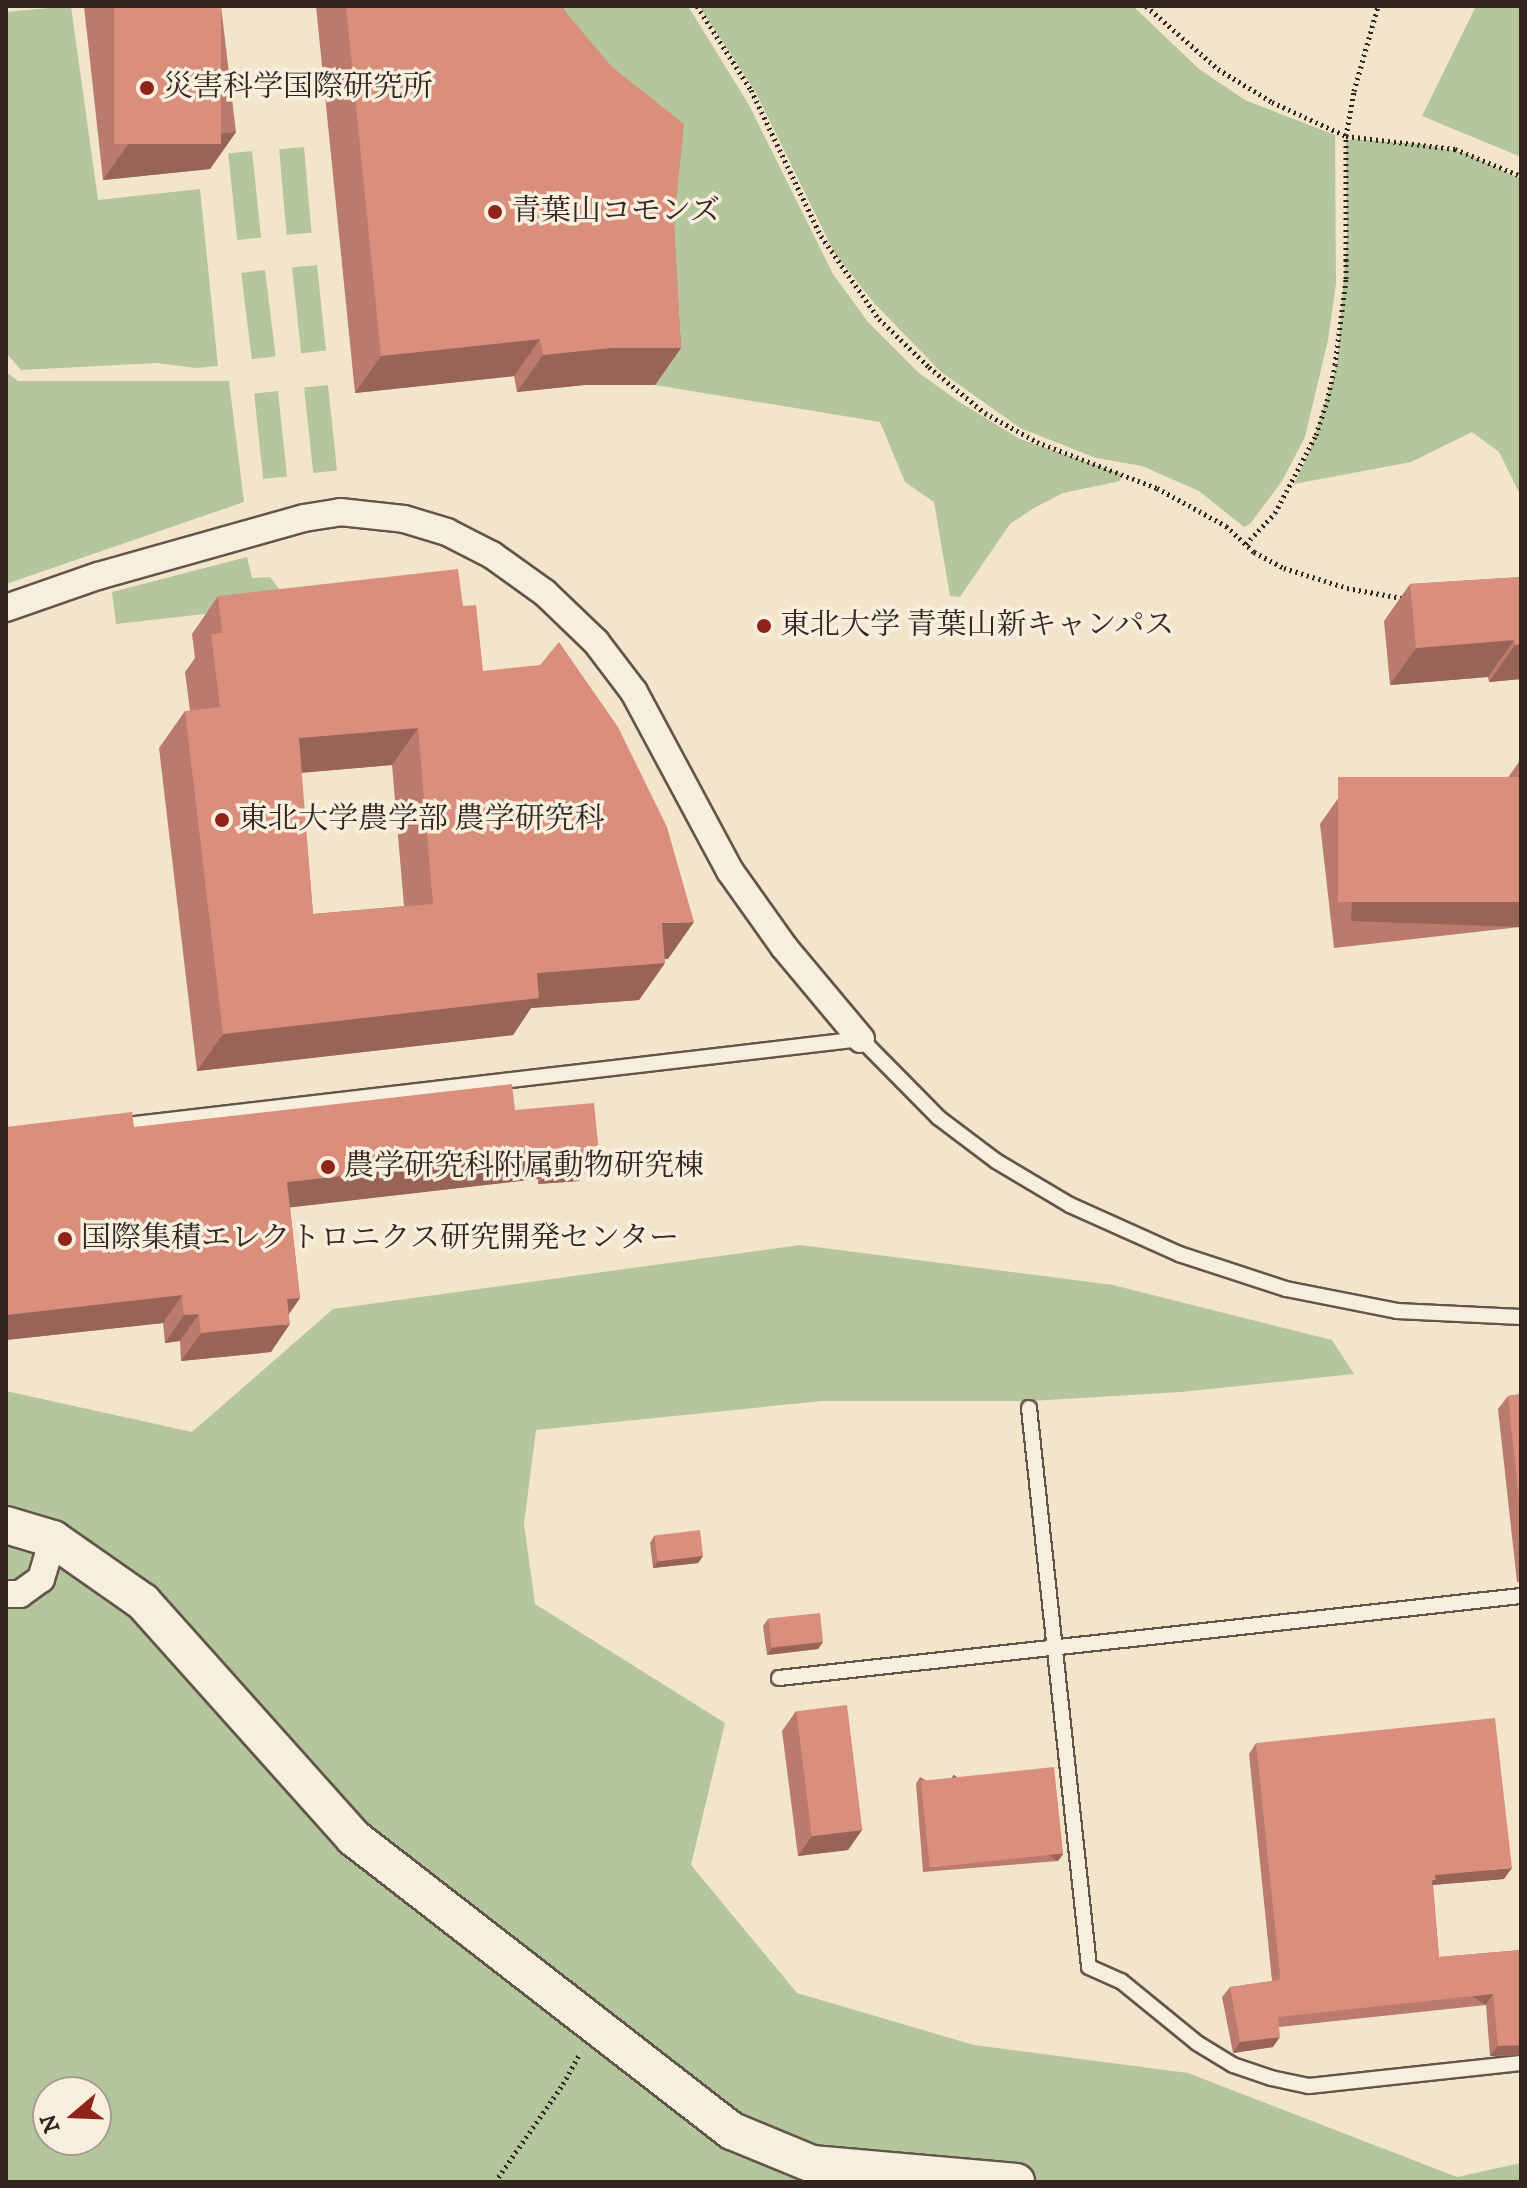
<!DOCTYPE html>
<meta charset="utf-8">
<style>
body{margin:0}
#map{position:relative;width:1527px;height:2188px;overflow:hidden;background:#f3e5cc;font-family:"IM FELL DW Pica","Noto Serif JP",serif}
div>[style]{position:absolute}
.green>*{inset:0;background:#b5c69c;transform-origin:0 0}
.path>*{height:5px;margin-top:-2.5px;transform-origin:0;background:repeating-linear-gradient(90deg,#32261f 0 2px,transparent 0 6px)}
.roads{filter:drop-shadow(2px 0 #62564a) drop-shadow(-2px 0 #62564a) drop-shadow(0 2px #62564a) drop-shadow(0 -2px #62564a)}
.lane>*{height:14px;margin:-7px;padding:0 7px;transform-origin:7px;border-radius:7px;background:#f7eede}
.street>*{height:26px;margin:-13px;padding:0 13px;transform-origin:13px;border-radius:13px;background:#f7eede}
.secondary>*{height:36px;margin:-18px;padding:0 18px;transform-origin:18px;border-radius:18px;background:#f7eede}
.wall>*{inset:0;background:#bb7b6c}
.shaded-wall>*{inset:0;background:#996458;transform-origin:0 0}
.building>*{inset:0;background:#da8f7d;transform-origin:0 0}
.dots>*{width:22px;height:22px;translate:-50% -50%;box-sizing:border-box;border:4px solid #f7eede;border-radius:50%}
span{translate:-50% -50%;white-space:nowrap;text-align:center;line-height:1.15;-webkit-text-stroke:7px #f7eede;paint-order:stroke}
.poi-label{font-size:30px;color:#32261f}
.left{translate:0 -50%;text-align:left}
.frame{position:absolute;inset:0;border:8px solid #32261f;pointer-events:none}
.north{position:absolute;left:32px;top:2076px;width:80px;height:80px;box-sizing:border-box;background:#f7eede;border:2px solid #a89e92;border-radius:50%;rotate:251deg;font-size:22px;font-weight:700;line-height:32px;text-align:center;color:#32261f}
.north::after{content:'';display:block;margin:auto;width:28px;height:36px;background:#8f2418;clip-path:polygon(50% 0,100% 100%,50% 72%,0 100%)}
</style>
<div id="map">
<div class="green">
<i style="clip-path:polygon(71px 6px,98px 200px,200px 189px,218px 366px,196px 368px,157px 363px,21px 370px,6px 353px,6px 12px)"></i>
<i style="clip-path:polygon(512px 6px,688px 6px,749px 105px,833px 274px,868px 322px,919px 373px,961px 403px,1020px 439px,1121px 474px,1120px 481px,1063px 493px,1034px 508px,1010px 524px,960px 597px,950px 596px,934px 502px,905px 482px,880px 422px,655px 385px,648px 262px)"></i>
<i style="clip-path:polygon(699px 6px,1133px 6px,1199px 69px,1245px 100px,1335px 135px,1336px 284px,1328px 340px,1305px 437px,1282px 481px,1250px 524px,1244px 527px,1199px 491px,1142px 466px,1096px 458px,1020px 428px,941px 372px,874px 303px,835px 254px,755px 91px)"></i>
<i style="clip-path:polygon(1476px 6px,1521px 6px,1521px 157px,1422px 116px)"></i>
<i style="clip-path:polygon(1352px 139px,1421px 144px,1465px 153px,1521px 179px,1521px 496px,1499px 452px,1472px 432px,1411px 462px,1294px 484px,1310px 450px,1337px 365px,1347px 239px,1346px 143px)"></i>
<i style="left:304px;top:147px;width:86px;height:25px;rotate:85deg"></i>
<i style="left:252px;top:151px;width:87px;height:24px;rotate:84deg"></i>
<i style="left:317px;top:265px;width:86px;height:25px;rotate:84deg"></i>
<i style="left:265px;top:270px;width:87px;height:24px;rotate:83deg"></i>
<i style="clip-path:polygon(6px 372px,18px 381px,229px 381px,244px 502px,6px 584px)"></i>
<i style="left:328px;top:385px;width:86px;height:24px;rotate:84deg"></i>
<i style="left:278px;top:391px;width:86px;height:24px;rotate:84deg"></i>
<i style="clip-path:polygon(247px 557px,252px 578px,270px 577px,283px 594px,285px 605px,116px 624px,112px 592px)"></i>
<i style="clip-path:polygon(evenodd,800px 1245px,1113px 1285px,1332px 1340px,1354px 1374px,1181px 1392px,1030px 1401px,822px 1401px,536px 1430px,524px 1524px,535px 1604px,725px 1723px,691px 1865px,797px 1993px,974px 2045px,1188px 2073px,1457px 2177px,1521px 2163px,1521px 2182px,6px 2182px,6px 1391px,192px 1432px,333px 1309px,800px 1245px,48px 2092px,96px 2092px,96px 2140px,48px 2140px,48px 2092px)"></i>
</div>
<div class="path">
<i style="left:697px;top:6px;width:100px;rotate:57.3deg"></i>
<i style="left:751px;top:90px;width:162px;rotate:64.4deg"></i>
<i style="left:821px;top:236px;width:101px;rotate:55.1deg"></i>
<i style="left:879px;top:319px;width:69px;rotate:43.8deg"></i>
<i style="left:929px;top:367px;width:72px;rotate:39.4deg"></i>
<i style="left:985px;top:413px;width:60px;rotate:29.1deg"></i>
<i style="left:1037px;top:442px;width:129px;rotate:21deg"></i>
<i style="left:1157px;top:488px;width:79px;rotate:28.8deg"></i>
<i style="left:1226px;top:526px;width:38px;rotate:43deg"></i>
<i style="left:1254px;top:552px;width:34px;rotate:28deg"></i>
<i style="left:1284px;top:568px;width:66px;rotate:17.6deg"></i>
<i style="left:1347px;top:588px;width:61px;rotate:10.4deg"></i>
<i style="left:1146px;top:6px;width:96px;rotate:41.2deg"></i>
<i style="left:1218px;top:69px;width:63px;rotate:31.4deg"></i>
<i style="left:1272px;top:102px;width:81px;rotate:24.7deg"></i>
<i style="left:1346px;top:136px;width:110px;rotate:6.8deg"></i>
<i style="left:1455px;top:149px;width:71px;rotate:22.2deg"></i>
<i style="left:1246px;top:544px;width:42px;rotate:-46.9deg"></i>
<i style="left:1275px;top:513px;width:88px;rotate:-62.3deg"></i>
<i style="left:1316px;top:435px;width:36px;rotate:-72deg"></i>
<i style="left:1327px;top:401px;width:37px;rotate:-77deg"></i>
<i style="left:1335px;top:365px;width:87px;rotate:-82.7deg"></i>
<i style="left:1346px;top:279px;width:143px;rotate:-90deg"></i>
<i style="left:1346px;top:136px;width:46px;rotate:-79.9deg"></i>
<i style="left:1354px;top:91px;width:88px;rotate:-74.2deg"></i>
<i style="left:495px;top:2182px;width:119px;rotate:-55.2deg"></i>
<i style="left:563px;top:2084px;width:35px;rotate:-61deg"></i>
</div>
<div class="roads">
<div class="lane">
<i style="left:118px;top:1126px;width:748px;rotate:-6.68deg"></i>
<i style="left:861px;top:1039px;width:111px;rotate:45.4deg"></i>
<i style="left:939px;top:1118px;width:71px;rotate:37deg"></i>
<i style="left:996px;top:1161px;width:86px;rotate:30.7deg"></i>
<i style="left:1070px;top:1205px;width:120px;rotate:24.2deg"></i>
<i style="left:1179px;top:1254px;width:113px;rotate:18.1deg"></i>
<i style="left:1286px;top:1289px;width:113px;rotate:11.2deg"></i>
<i style="left:1397px;top:1311px;width:124px;rotate:2.8deg"></i>
<i style="left:1029px;top:1408px;width:562px;rotate:83.87deg"></i>
<i style="left:1089px;top:1967px;width:35px;rotate:24deg"></i>
<i style="left:1121px;top:1981px;width:98px;rotate:39.2deg"></i>
<i style="left:1197px;top:2043px;width:42px;rotate:31.4deg"></i>
<i style="left:1233px;top:2065px;width:40px;rotate:18.9deg"></i>
<i style="left:1271px;top:2078px;width:39px;rotate:12deg"></i>
<i style="left:1309px;top:2086px;width:213px;rotate:-6.2deg"></i>
<i style="left:779px;top:1678px;width:747px;rotate:-6.31deg"></i>
</div>
<div class="street">
<i style="left:6px;top:608px;width:97px;rotate:-19.2deg"></i>
<i style="left:98px;top:576px;width:214px;rotate:-15.7deg"></i>
<i style="left:304px;top:518px;width:36px;rotate:-9deg"></i>
<i style="left:340px;top:512px;width:64px;rotate:6.2deg"></i>
<i style="left:404px;top:519px;width:45px;rotate:16.8deg"></i>
<i style="left:447px;top:532px;width:51px;rotate:27.1deg"></i>
<i style="left:492px;top:555px;width:65px;rotate:35.6deg"></i>
<i style="left:545px;top:593px;width:71px;rotate:43.9deg"></i>
<i style="left:596px;top:642px;width:63px;rotate:52.8deg"></i>
<i style="left:634px;top:692px;width:203px;rotate:61.8deg"></i>
<i style="left:730px;top:871px;width:93px;rotate:54.6deg"></i>
<i style="left:784px;top:947px;width:120px;rotate:50.1deg"></i>
<i style="left:6px;top:1594px;width:14px"></i>
<i style="left:20px;top:1594px;width:26px;rotate:-36deg"></i>
<i style="left:41px;top:1579px;width:42px;rotate:-73.3deg"></i>
</div>
<div class="secondary">
<i style="left:6px;top:1525px;width:49px;rotate:16.6deg"></i>
<i style="left:53px;top:1539px;width:110px;rotate:35deg"></i>
<i style="left:143px;top:1602px;width:317px;rotate:48.2deg"></i>
<i style="left:354px;top:1838px;width:478px;rotate:37.8deg"></i>
<i style="left:732px;top:2131px;width:87px;rotate:22.4deg"></i>
<i style="left:812px;top:2164px;width:205px;rotate:5deg"></i>
</div>
</div>
<div class="wall">
<i style="clip-path:polygon(84px 6px,221px 6px,236px 132px,210px 169px,103px 180px)"></i>
<i style="clip-path:polygon(316px 6px,562px 6px,674px 225px,681px 348px,655px 385px,584px 385px,517px 392px,514px 376px,355px 393px)"></i>
<i style="clip-path:polygon(1521px 577px,1521px 679px,1489px 682px,1488px 677px,1390px 685px,1384px 621px,1410px 584px)"></i>
<i style="clip-path:polygon(evenodd,218px 596px,463px 606px,483px 671px,668px 959px,665px 959px,665px 963px,639px 1000px,531px 1008px,513px 1035px,197px 1071px,159px 748px,185px 711px,190px 711px,185px 672px,195px 658px,192px 634px,218px 596px,392px 765px,404px 906px,313px 914px,301px 773px,392px 765px)"></i>
<i style="clip-path:polygon(1521px 759px,1521px 932px,1520px 927px,1334px 948px,1320px 824px,1339px 797px,1507px 779px)"></i>
<i style="clip-path:polygon(515px 1110px,599px 1153px,579px 1181px,538px 1184px,538px 1179px,290px 1207px,300px 1298px,289px 1314px,271px 1352px,181px 1361px,180px 1341px,165px 1343px,163px 1323px,6px 1340px,6px 1127px,134px 1127px)"></i>
<i style="clip-path:polygon(1521px 1394px,1521px 1582px,1517px 1582px,1498px 1409px,1508px 1396px)"></i>
<i style="clip-path:polygon(654px 1536px,703px 1556px,698px 1563px,653px 1568px,650px 1543px)"></i>
<i style="clip-path:polygon(768px 1619px,823px 1642px,818px 1649px,767px 1655px,763px 1626px)"></i>
<i style="clip-path:polygon(796px 1711px,862px 1830px,848px 1850px,798px 1856px,782px 1731px)"></i>
<i style="clip-path:polygon(1256px 1743px,1504px 1879px,1433px 1885px,1439px 1957px,1521px 1950px,1521px 2055px,1490px 2056px,1486px 2005px,1279px 2027px,1273px 2047px,1233px 2053px,1222px 1997px,1230px 1987px,1272px 1981px,1249px 1754px)"></i>
<i style="clip-path:polygon(920px 1777px,1063px 1854px,1058px 1861px,923px 1872px,916px 1784px)"></i>
</div>
<div class="shaded-wall">
<i style="clip-path:polygon(236px 132px,210px 169px,103px 180px,129px 143px)"></i>
<i style="clip-path:polygon(540px 339px,514px 376px,355px 393px,381px 356px)"></i>
<i style="clip-path:polygon(610px 348px,681px 348px,655px 385px,584px 385px,517px 392px,543px 355px)"></i>
<i style="clip-path:polygon(1514px 640px,1488px 677px,1390px 685px,1416px 648px)"></i>
<i style="clip-path:polygon(1521px 644px,1521px 679px,1489px 682px,1515px 645px)"></i>
<i style="clip-path:polygon(418px 728px,392px 765px,273px 775px,299px 738px)"></i>
<i style="left:1521px;top:902px;width:25px;height:169px;rotate:92deg"></i>
<i style="clip-path:polygon(694px 922px,668px 959px,636px 960px,662px 923px)"></i>
<i style="clip-path:polygon(665px 963px,639px 1000px,531px 1008px,513px 1035px,197px 1071px,223px 1034px,537px 973px)"></i>
<i style="clip-path:polygon(557px 1152px,538px 1179px,268px 1210px,287px 1182px)"></i>
<i style="clip-path:polygon(599px 1153px,579px 1181px,538px 1184px,558px 1157px)"></i>
<i style="clip-path:polygon(182px 1295px,163px 1323px,6px 1340px,6px 1315px)"></i>
<i style="clip-path:polygon(300px 1298px,281px 1325px,290px 1324px,271px 1352px,181px 1361px,201px 1333px,287px 1299px)"></i>
<i style="clip-path:polygon(199px 1314px,180px 1341px,165px 1343px,184px 1315px)"></i>
<i style="clip-path:polygon(703px 1556px,698px 1563px,653px 1568px,658px 1561px)"></i>
<i style="clip-path:polygon(823px 1642px,818px 1649px,767px 1655px,772px 1648px)"></i>
<i style="clip-path:polygon(862px 1830px,848px 1850px,798px 1856px,812px 1836px)"></i>
<i style="left:1063px;top:1854px;width:9px;height:135px;rotate:126deg"></i>
<i style="clip-path:polygon(1512px 1868px,1504px 1879px,1432px 1885px,1428px 1891px,1435px 1875px)"></i>
<i style="left:1493px;top:1994px;width:13px;height:216px;rotate:122deg"></i>
<i style="clip-path:polygon(1280px 2037px,1273px 2047px,1233px 2053px,1240px 2042px)"></i>
<i style="clip-path:polygon(1521px 2045px,1521px 2055px,1490px 2056px,1498px 2046px)"></i>
</div>
<div class="building">
<i style="left:114px;top:6px;width:107px;height:138px"></i>
<i style="clip-path:polygon(346px 6px,562px 6px,569px 16px,612px 67px,684px 124px,674px 225px,681px 348px,610px 348px,543px 355px,540px 339px,381px 356px)"></i>
<i style="clip-path:polygon(evenodd,458px 569px,463px 606px,476px 605px,483px 671px,540px 665px,559px 642px,618px 727px,667px 827px,694px 922px,662px 923px,665px 963px,537px 973px,539px 998px,223px 1034px,185px 711px,220px 707px,211px 634px,222px 633px,218px 596px,458px 569px,418px 728px,433px 904px,313px 914px,299px 738px,418px 728px)"></i>
<i style="clip-path:polygon(1521px 577px,1521px 644px,1515px 645px,1514px 640px,1416px 648px,1410px 584px)"></i>
<i style="left:1521px;top:777px;width:125px;height:183px;rotate:90deg"></i>
<i style="clip-path:polygon(512px 1084px,515px 1110px,594px 1103px,599px 1153px,558px 1157px,557px 1152px,287px 1182px,300px 1298px,287px 1299px,290px 1324px,201px 1333px,199px 1314px,184px 1315px,182px 1295px,6px 1315px,6px 1127px,132px 1112px,134px 1127px)"></i>
<i style="clip-path:polygon(1521px 1394px,1521px 1520px,1508px 1396px)"></i>
<i style="left:700px;top:1530px;width:26px;height:46px;rotate:83deg"></i>
<i style="left:820px;top:1613px;width:29px;height:52px;rotate:84deg"></i>
<i style="left:847px;top:1705px;width:126px;height:51px;rotate:83deg"></i>
<i style="clip-path:polygon(1495px 1718px,1512px 1868px,1435px 1875px,1436px 1880px,1432px 1880px,1439px 1957px,1521px 1950px,1521px 2045px,1498px 2046px,1493px 1994px,1278px 2017px,1280px 2037px,1240px 2042px,1230px 1987px,1279px 1980px,1280px 1975px,1256px 1743px)"></i>
<i style="left:1054px;top:1767px;width:87px;height:134px;rotate:84deg"></i>
</div>
<div class="dots">
<i style="left:147px;top:88px;background:#8f2418"></i>
<i style="left:495px;top:212px;background:#8f2418"></i>
<i style="left:764px;top:626px;background:#8f2418"></i>
<i style="left:222px;top:820px;background:#8f2418"></i>
<i style="left:328px;top:1167px;background:#8f2418"></i>
<i style="left:65px;top:1239px;background:#8f2418"></i>
</div>
<div class="poi-label">
<span class="left" style="left:163px;top:88px">災害科学国際研究所</span>
<span class="left" style="left:511px;top:212px">青葉山コモンズ</span>
<span class="left" style="left:780px;top:626px">東北大学 青葉山新キャンパス</span>
<span class="left" style="left:238px;top:820px">東北大学農学部 農学研究科</span>
<span class="left" style="left:344px;top:1167px">農学研究科附属動物研究棟</span>
<span class="left" style="left:81px;top:1239px">国際集積エレクトロニクス研究開発センター</span>
</div>
<div class="frame"></div>
<div class="north">N</div>
</div>
